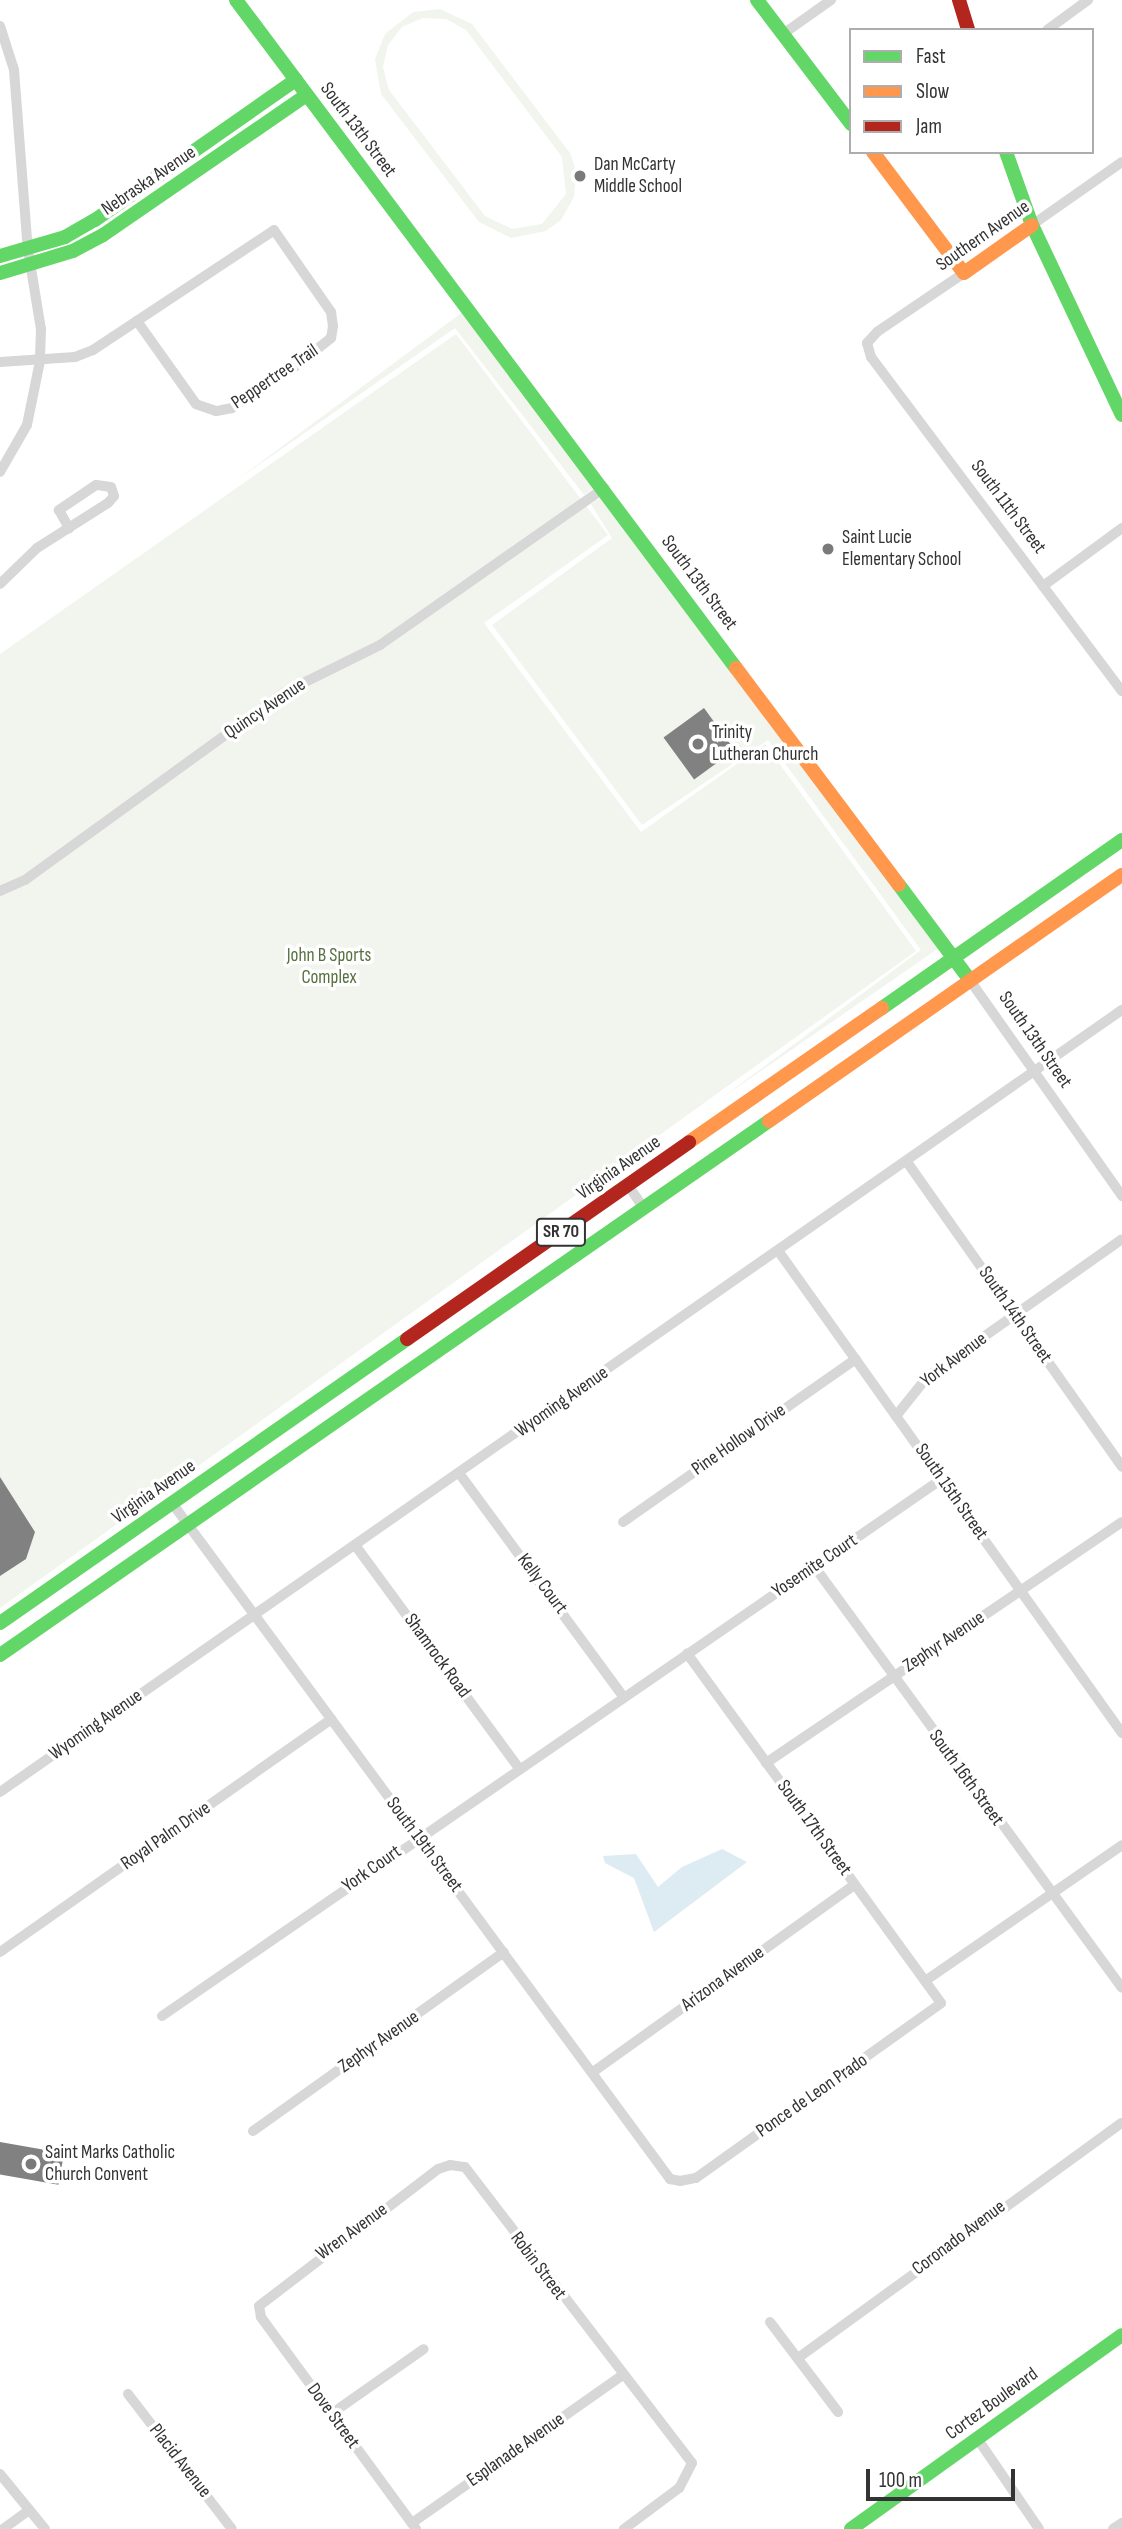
<!DOCTYPE html>
<style>
body{margin:0}
#map{position:relative;width:1122px;height:2529px;overflow:hidden;background:#fff;font-family:"Sofia Sans Condensed",sans-serif}
div>[style]{position:absolute}
.green>*{inset:0;background:#f1f5ed}
.water>*{inset:0;background:#ddebf3}
.building>*{inset:0;background:#818181;transform-origin:0 0}
.street>*{height:10px;margin:-5px;padding:0 5px;transform-origin:5px;border-radius:5px;background:#d7d7d7}
.fast>*{height:14px;margin:-7px;padding:0 7px;transform-origin:7px;border-radius:7px;background:#63d668}
.slow>*{height:14px;margin:-7px;padding:0 7px;transform-origin:7px;border-radius:7px;background:#ff974d}
.jam>*{height:14px;margin:-7px;padding:0 7px;transform-origin:7px;border-radius:7px;background:#b3261e}
.dots>*{width:19px;height:19px;translate:-50% -50%;box-sizing:border-box;border:4px solid #fff;border-radius:50%}
span{translate:-50% -50%;white-space:nowrap;text-align:center;line-height:1.15;-webkit-text-stroke:7px #fff;paint-order:stroke}
.shield-label span{padding:2px 5px;background:#fff;border:2px solid;border-radius:5px;-webkit-text-stroke-width:0}
.shield-label{font-size:18px;color:#333;font-weight:700}
.street-label{font-size:19px;color:#333}
.poi-label{font-size:19px;color:#333}
.left{translate:0 -50%;text-align:left}
.park-label{font-size:19px;color:#56703f}
.legend{position:absolute;left:849px;top:28px;width:245px;height:126px;box-sizing:border-box;background:#fff;border:2px solid #adadad;margin:0;padding:9px 12px;list-style:none;font-size:21px;color:#333}
.legend li{display:flex;align-items:center;gap:14px;height:35px}
.legend b{width:35px;border:2px solid #adadad}
.scale{position:absolute;left:866px;top:2469px;width:149px;height:32px;box-sizing:border-box;border:4px solid #333;border-top:0;padding-left:9px;font-size:21px;line-height:24px;white-space:nowrap;color:#333;-webkit-text-stroke:5px #fff;paint-order:stroke}
</style>
<div id="map">
<div class="green">
<i style="clip-path:polygon(evenodd,440px 9px,472px 24px,570px 153px,576px 170px,574px 197px,561px 220px,546px 231px,511px 238px,479px 222px,381px 94px,375px 59px,385px 34px,413px 12px,440px 9px,423px 18px,446px 19px,466px 30px,562px 157px,566px 194px,542px 224px,512px 229px,485px 216px,389px 90px,383px 67px,388px 45px,402px 27px,423px 18px)"></i>
<i style="clip-path:polygon(464px 311px,597px 486px,584px 495px,455px 328px,237px 480px)"></i>
<i style="clip-path:polygon(456px 334px,608px 535px,484px 623px,641px 832px,765px 744px,916px 951px,0 1608px,0 654px)"></i>
<i style="clip-path:polygon(604px 496px,939px 948px,716px 1102px,921px 950px,768px 740px,642px 825px,492px 625px,612px 538px,591px 504px)"></i>
</div>
<div class="water">
<i style="clip-path:polygon(722px 1849px,747px 1862px,654px 1932px,634px 1878px,605px 1863px,603px 1856px,636px 1854px,658px 1887px,682px 1867px)"></i>
</div>
<div class="building">
<i style="left:704px;top:708px;width:52px;height:50px;rotate:54deg"></i>
<i style="clip-path:polygon(0 1477px,35px 1532px,26px 1559px,0 1576px)"></i>
<i style="left:0;top:2142px;width:65px;height:32px;rotate:10deg"></i>
</div>
<div class="street">
<i style="left:0;top:26px;width:46px;rotate:72.3deg"></i>
<i style="left:14px;top:70px;width:181px;rotate:85.6deg"></i>
<i style="left:28px;top:250px;width:80px;rotate:80.7deg"></i>
<i style="left:41px;top:329px;width:32px;rotate:92deg"></i>
<i style="left:40px;top:361px;width:65px;rotate:101.5deg"></i>
<i style="left:27px;top:425px;width:54px;rotate:119.9deg"></i>
<i style="left:1047px;top:30px;width:51px;rotate:-36.2deg"></i>
<i style="left:783px;top:34px;width:59px;rotate:-35.3deg"></i>
<i style="left:1032px;top:225px;width:110px;rotate:-35deg"></i>
<i style="left:964px;top:273px;width:105px;rotate:145.9deg"></i>
<i style="left:877px;top:332px;width:15px;rotate:132deg"></i>
<i style="left:867px;top:343px;width:15px;rotate:74deg"></i>
<i style="left:871px;top:357px;width:418px;rotate:53.1deg"></i>
<i style="left:0;top:362px;width:75px;rotate:-3.8deg"></i>
<i style="left:75px;top:357px;width:19px;rotate:-21deg"></i>
<i style="left:93px;top:350px;width:217px;rotate:-33.5deg"></i>
<i style="left:274px;top:230px;width:100px;rotate:55.2deg"></i>
<i style="left:331px;top:312px;width:14px;rotate:82deg"></i>
<i style="left:333px;top:326px;width:12px;rotate:99deg"></i>
<i style="left:331px;top:338px;width:50px;rotate:141.5deg"></i>
<i style="left:292px;top:369px;width:72px;rotate:147deg"></i>
<i style="left:232px;top:408px;width:16px;rotate:169deg"></i>
<i style="left:216px;top:411px;width:21px;rotate:-161deg"></i>
<i style="left:196px;top:404px;width:102px;rotate:-125.4deg"></i>
<i style="left:0;top:584px;width:52px;rotate:-44.2deg"></i>
<i style="left:37px;top:548px;width:84px;rotate:-32.4deg"></i>
<i style="left:108px;top:503px;width:9px;rotate:-49deg"></i>
<i style="left:114px;top:496px;width:9px;rotate:-108deg"></i>
<i style="left:111px;top:487px;width:15px;rotate:-172deg"></i>
<i style="left:96px;top:485px;width:45px;rotate:146deg"></i>
<i style="left:59px;top:510px;width:21px;rotate:61deg"></i>
<i style="left:1043px;top:586px;width:98px;rotate:-36.3deg"></i>
<i style="left:0;top:891px;width:27px;rotate:-24deg"></i>
<i style="left:25px;top:880px;width:321px;rotate:-35.9deg"></i>
<i style="left:285px;top:692px;width:106px;rotate:-26.3deg"></i>
<i style="left:380px;top:645px;width:274px;rotate:-35deg"></i>
<i style="left:969px;top:979px;width:266px;rotate:54.8deg"></i>
<i style="left:907px;top:1162px;width:373px;rotate:54.8deg"></i>
<i style="left:628px;top:1185px;width:27px;rotate:56deg"></i>
<i style="left:779px;top:1252px;width:591px;rotate:54.51deg"></i>
<i style="left:896px;top:1416px;width:51px;rotate:-51.3deg"></i>
<i style="left:928px;top:1376px;width:237px;rotate:-35.2deg"></i>
<i style="left:459px;top:1473px;width:277px;rotate:53.7deg"></i>
<i style="left:172px;top:1503px;width:840px;rotate:53.62deg"></i>
<i style="left:670px;top:2179px;width:10px;rotate:11deg"></i>
<i style="left:680px;top:2181px;width:16px;rotate:-11deg"></i>
<i style="left:696px;top:2178px;width:301px;rotate:-35.5deg"></i>
<i style="left:941px;top:2003px;width:432px;rotate:-126deg"></i>
<i style="left:623px;top:1522px;width:284px;rotate:-35deg"></i>
<i style="left:355px;top:1545px;width:275px;rotate:53.7deg"></i>
<i style="left:814px;top:1566px;width:522px;rotate:53.88deg"></i>
<i style="left:766px;top:1763px;width:430px;rotate:-34.1deg"></i>
<i style="left:0;top:1792px;width:1368px;rotate:-34.88deg"></i>
<i style="left:0;top:1952px;width:405px;rotate:-35.1deg"></i>
<i style="left:925px;top:1981px;width:239px;rotate:-34.6deg"></i>
<i style="left:162px;top:2016px;width:947px;rotate:-34.55deg"></i>
<i style="left:593px;top:2072px;width:321px;rotate:-35.6deg"></i>
<i style="left:253px;top:2131px;width:308px;rotate:-35.5deg"></i>
<i style="left:770px;top:2322px;width:113px;rotate:52.9deg"></i>
<i style="left:798px;top:2358px;width:400px;rotate:-36deg"></i>
<i style="left:128px;top:2394px;width:170px;rotate:52.4deg"></i>
<i style="left:331px;top:2414px;width:113px;rotate:-35deg"></i>
<i style="left:977px;top:2438px;width:110px;rotate:55.7deg"></i>
<i style="left:0;top:2474px;width:71px;rotate:50.7deg"></i>
<i style="left:412px;top:2523px;width:256px;rotate:-35.1deg"></i>
<i style="left:3px;top:2529px;width:32px;rotate:-36deg"></i>
<i style="left:416px;top:2529px;width:263px;rotate:-126.2deg"></i>
<i style="left:261px;top:2317px;width:11px;rotate:-100deg"></i>
<i style="left:259px;top:2306px;width:225px;rotate:-37.4deg"></i>
<i style="left:438px;top:2169px;width:13px;rotate:-18deg"></i>
<i style="left:450px;top:2165px;width:15px;rotate:8deg"></i>
<i style="left:465px;top:2167px;width:373px;rotate:52.5deg"></i>
<i style="left:692px;top:2463px;width:28px;rotate:117deg"></i>
<i style="left:679px;top:2488px;width:69px;rotate:143.3deg"></i>
<i style="left:1113px;top:2529px;width:11px;rotate:-34deg"></i>
</div>
<div class="fast">
<i style="left:236px;top:0;width:834px;rotate:53.19deg"></i>
<i style="left:757px;top:0;width:156px;rotate:52.8deg"></i>
<i style="left:1006px;top:152px;width:77px;rotate:70.4deg"></i>
<i style="left:1032px;top:225px;width:210px;rotate:64.7deg"></i>
<i style="left:0;top:256px;width:68px;rotate:-16.3deg"></i>
<i style="left:65px;top:237px;width:34px;rotate:-30deg"></i>
<i style="left:95px;top:220px;width:245px;rotate:-34.9deg"></i>
<i style="left:0;top:273px;width:76px;rotate:-16.8deg"></i>
<i style="left:73px;top:251px;width:34px;rotate:-28deg"></i>
<i style="left:103px;top:235px;width:247px;rotate:-34.5deg"></i>
<i style="left:899px;top:885px;width:117px;rotate:53.3deg"></i>
<i style="left:882px;top:1008px;width:293px;rotate:-35deg"></i>
<i style="left:0;top:1623px;width:496px;rotate:-34.9deg"></i>
<i style="left:0;top:1655px;width:936px;rotate:-34.78deg"></i>
<i style="left:851px;top:2529px;width:333px;rotate:-35.6deg"></i>
</div>
<div class="slow">
<i style="left:873px;top:152px;width:151px;rotate:53.1deg"></i>
<i style="left:964px;top:273px;width:83px;rotate:-35.2deg"></i>
<i style="left:736px;top:668px;width:271px;rotate:53.1deg"></i>
<i style="left:769px;top:1121px;width:430px;rotate:-34.9deg"></i>
<i style="left:689px;top:1142px;width:235px;rotate:-34.8deg"></i>
</div>
<div class="jam">
<i style="left:959px;top:0;width:31px;rotate:73deg"></i>
<i style="left:407px;top:1339px;width:344px;rotate:-34.9deg"></i>
</div>
<div class="dots">
<i style="left:580px;top:176px;background:#7a7a7a"></i>
<i style="left:828px;top:549px;background:#7a7a7a"></i>
<i style="left:698px;top:744px;background:#7a7a7a"></i>
<i style="left:31px;top:2164px;background:#7a7a7a"></i>
</div>
<div class="shield-label">
<span style="left:561px;top:1232px">SR 70</span>
</div>
<div class="street-label">
<span style="left:358px;top:130px;rotate:53deg">South 13th Street</span>
<span style="left:149px;top:181px;rotate:-34deg">Nebraska Avenue</span>
<span style="left:983px;top:236px;rotate:-35deg">Southern Avenue</span>
<span style="left:275px;top:377px;rotate:-34deg">Peppertree Trail</span>
<span style="left:1008px;top:507px;rotate:53deg">South 11th Street</span>
<span style="left:699px;top:583px;rotate:53deg">South 13th Street</span>
<span style="left:265px;top:709px;rotate:-34deg">Quincy Avenue</span>
<span style="left:1035px;top:1040px;rotate:55deg">South 13th Street</span>
<span style="left:619px;top:1168px;rotate:-35deg">Virginia Avenue</span>
<span style="left:1015px;top:1315px;rotate:55deg">South 14th Street</span>
<span style="left:954px;top:1360px;rotate:-37deg">York Avenue</span>
<span style="left:562px;top:1402px;rotate:-35deg">Wyoming Avenue</span>
<span style="left:739px;top:1440px;rotate:-35deg">Pine Hollow Drive</span>
<span style="left:154px;top:1492px;rotate:-35deg">Virginia Avenue</span>
<span style="left:951px;top:1492px;rotate:55deg">South 15th Street</span>
<span style="left:815px;top:1566px;rotate:-34deg">Yosemite Court</span>
<span style="left:542px;top:1584px;rotate:53deg">Kelly Court</span>
<span style="left:944px;top:1642px;rotate:-34deg">Zephyr Avenue</span>
<span style="left:437px;top:1656px;rotate:54deg">Shamrock Road</span>
<span style="left:96px;top:1725px;rotate:-35deg">Wyoming Avenue</span>
<span style="left:966px;top:1778px;rotate:54deg">South 16th Street</span>
<span style="left:814px;top:1828px;rotate:54deg">South 17th Street</span>
<span style="left:166px;top:1836px;rotate:-35deg">Royal Palm Drive</span>
<span style="left:424px;top:1845px;rotate:53deg">South 19th Street</span>
<span style="left:372px;top:1869px;rotate:-35deg">York Court</span>
<span style="left:723px;top:1979px;rotate:-36deg">Arizona Avenue</span>
<span style="left:379px;top:2042px;rotate:-35deg">Zephyr Avenue</span>
<span style="left:812px;top:2096px;rotate:-35deg">Ponce de Leon Prado</span>
<span style="left:352px;top:2232px;rotate:-36deg">Wren Avenue</span>
<span style="left:959px;top:2238px;rotate:-37deg">Coronado Avenue</span>
<span style="left:538px;top:2266px;rotate:53deg">Robin Street</span>
<span style="left:992px;top:2404px;rotate:-36deg">Cortez Boulevard</span>
<span style="left:333px;top:2416px;rotate:54deg">Dove Street</span>
<span style="left:516px;top:2450px;rotate:-35deg">Esplanade Avenue</span>
<span style="left:180px;top:2461px;rotate:52deg">Placid Avenue</span>
</div>
<div class="poi-label">
<span class="left" style="left:594px;top:176px">Dan McCarty<br>Middle School</span>
<span class="left" style="left:842px;top:549px">Saint Lucie<br>Elementary School</span>
<span class="left" style="left:712px;top:744px">Trinity<br>Lutheran Church</span>
<span class="left" style="left:45px;top:2164px">Saint Marks Catholic<br>Church Convent</span>
</div>
<div class="park-label">
<span style="left:329px;top:967px">John B Sports<br>Complex</span>
</div>
<ul class="legend">
<li><b style="height:9px;background:#63d668"></b>Fast</li>
<li><b style="height:9px;background:#ff974d"></b>Slow</li>
<li><b style="height:9px;background:#b3261e"></b>Jam</li>
</ul>
<div class="scale">100 m</div>
</div>
